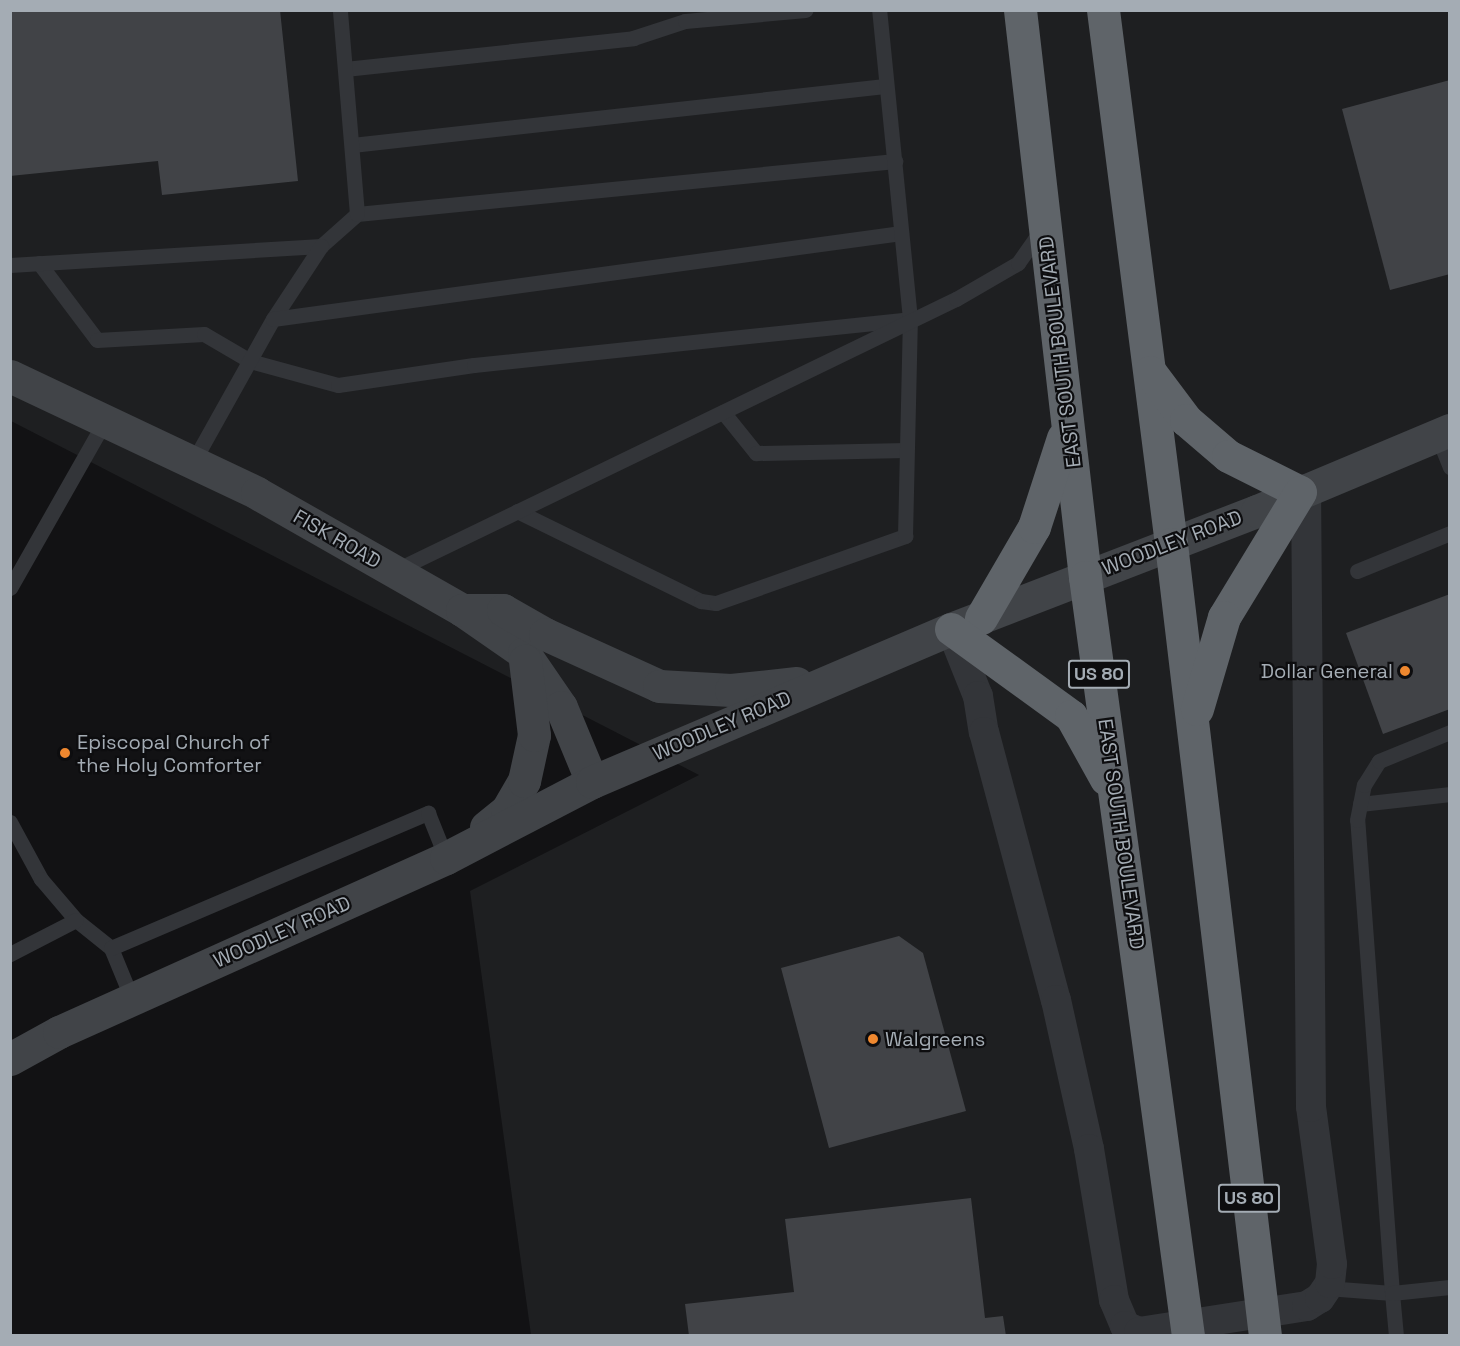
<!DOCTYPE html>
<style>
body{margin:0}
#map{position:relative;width:1460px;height:1346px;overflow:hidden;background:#121214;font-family:"Space Grotesk",sans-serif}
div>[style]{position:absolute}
.built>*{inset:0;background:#1e1f21}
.building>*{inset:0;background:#414347}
.lane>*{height:15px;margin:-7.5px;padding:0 7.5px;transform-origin:7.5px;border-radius:7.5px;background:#333539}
.street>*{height:30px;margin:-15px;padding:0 15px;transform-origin:15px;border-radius:15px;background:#333539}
.secondary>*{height:33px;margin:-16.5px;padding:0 16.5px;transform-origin:16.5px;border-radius:16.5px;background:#414448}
.highway>*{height:33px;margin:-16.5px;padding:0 16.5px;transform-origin:16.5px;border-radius:16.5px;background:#5f6469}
.dots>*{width:16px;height:16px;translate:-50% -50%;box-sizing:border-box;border:3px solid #0d0d0f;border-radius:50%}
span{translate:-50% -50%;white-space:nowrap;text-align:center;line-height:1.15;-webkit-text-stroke:4.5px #0d0d0f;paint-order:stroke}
.shield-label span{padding:2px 4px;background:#0d0d0f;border:2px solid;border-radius:4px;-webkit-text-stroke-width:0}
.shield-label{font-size:18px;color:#a4acb4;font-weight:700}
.street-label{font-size:20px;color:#a4acb4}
.poi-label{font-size:20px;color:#a4acb4}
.right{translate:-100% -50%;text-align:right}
.left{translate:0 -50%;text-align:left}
.frame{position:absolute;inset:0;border:12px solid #a4acb4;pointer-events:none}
</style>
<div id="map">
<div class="built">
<i style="clip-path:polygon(10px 11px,1449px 11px,1449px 1335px,531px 1335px,470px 891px,699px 775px,11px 421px)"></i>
</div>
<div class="building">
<i style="clip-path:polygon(10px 10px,280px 10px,298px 181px,162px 195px,158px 161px,10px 176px)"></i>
<i style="clip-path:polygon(1450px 80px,1450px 274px,1390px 290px,1342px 109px)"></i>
<i style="clip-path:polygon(1450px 594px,1450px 709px,1383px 734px,1346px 633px)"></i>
<i style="clip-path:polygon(899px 936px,923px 953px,966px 1111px,829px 1148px,781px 968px)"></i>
<i style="clip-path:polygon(971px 1198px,985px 1318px,1003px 1316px,1006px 1336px,689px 1336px,685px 1304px,794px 1292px,785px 1219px)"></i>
</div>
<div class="lane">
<i style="left:345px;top:69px;width:290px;rotate:-6.1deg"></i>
<i style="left:633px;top:38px;width:55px;rotate:-18.1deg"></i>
<i style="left:685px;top:21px;width:121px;rotate:-5.2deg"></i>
<i style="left:352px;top:145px;width:536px;rotate:-6.32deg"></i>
<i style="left:357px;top:214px;width:541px;rotate:-5.63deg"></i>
<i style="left:321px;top:246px;width:48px;rotate:-41.6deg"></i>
<i style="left:357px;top:214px;width:205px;rotate:-94.8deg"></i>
<i style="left:39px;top:263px;width:96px;rotate:53deg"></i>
<i style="left:97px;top:340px;width:107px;rotate:-3.2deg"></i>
<i style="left:204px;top:334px;width:53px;rotate:30.4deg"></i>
<i style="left:250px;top:361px;width:91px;rotate:15.3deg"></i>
<i style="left:338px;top:385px;width:137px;rotate:-8.4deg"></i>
<i style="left:474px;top:365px;width:438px;rotate:-6deg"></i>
<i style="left:10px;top:265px;width:312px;rotate:-3.5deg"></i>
<i style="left:321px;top:246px;width:87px;rotate:123.3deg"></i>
<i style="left:723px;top:412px;width:53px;rotate:51.2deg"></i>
<i style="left:756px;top:453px;width:150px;rotate:-1.1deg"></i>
<i style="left:1437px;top:435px;width:35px;rotate:68deg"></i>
<i style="left:193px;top:462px;width:164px;rotate:-60.8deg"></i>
<i style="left:273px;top:319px;width:634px;rotate:-7.8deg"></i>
<i style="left:517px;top:511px;width:205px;rotate:26.1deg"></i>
<i style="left:701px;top:601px;width:15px;rotate:8deg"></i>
<i style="left:716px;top:603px;width:201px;rotate:-19.5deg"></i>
<i style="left:905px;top:536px;width:217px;rotate:-88.7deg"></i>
<i style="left:910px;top:319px;width:311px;rotate:-95.7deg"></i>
<i style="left:394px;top:571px;width:624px;rotate:-25.83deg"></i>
<i style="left:956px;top:299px;width:72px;rotate:-30.1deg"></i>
<i style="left:1018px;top:263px;width:42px;rotate:-54.8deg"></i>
<i style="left:1357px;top:571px;width:100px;rotate:-22.2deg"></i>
<i style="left:10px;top:588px;width:192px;rotate:-60.4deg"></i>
<i style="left:1360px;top:804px;width:91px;rotate:-6.3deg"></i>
<i style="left:10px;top:822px;width:65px;rotate:61.5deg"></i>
<i style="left:41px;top:879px;width:54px;rotate:49.5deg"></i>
<i style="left:76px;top:920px;width:45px;rotate:38.7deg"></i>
<i style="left:10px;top:954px;width:74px;rotate:-27.3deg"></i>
<i style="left:132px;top:999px;width:55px;rotate:-112.4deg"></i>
<i style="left:111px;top:948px;width:345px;rotate:-23.1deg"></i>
<i style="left:428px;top:813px;width:48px;rotate:68.2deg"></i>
<i style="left:1327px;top:1288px;width:65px;rotate:4.4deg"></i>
<i style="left:1392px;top:1293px;width:474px;rotate:-94.2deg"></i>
<i style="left:1357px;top:820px;width:36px;rotate:-79deg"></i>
<i style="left:1364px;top:785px;width:28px;rotate:-58deg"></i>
<i style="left:1379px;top:761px;width:77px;rotate:-22.2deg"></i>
<i style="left:1396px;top:1336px;width:43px;rotate:-95.3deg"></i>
<i style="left:1392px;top:1293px;width:58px;rotate:-5.9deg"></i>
</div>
<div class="street">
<i style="left:951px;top:629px;width:72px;rotate:68.1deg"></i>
<i style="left:978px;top:696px;width:36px;rotate:81deg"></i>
<i style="left:984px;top:732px;width:278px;rotate:75deg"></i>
<i style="left:1056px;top:1000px;width:153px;rotate:77.5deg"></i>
<i style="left:1089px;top:1149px;width:153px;rotate:80.6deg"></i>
<i style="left:1114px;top:1300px;width:28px;rotate:67deg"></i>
<i style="left:1125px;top:1326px;width:15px;rotate:23deg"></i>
<i style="left:1139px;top:1332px;width:170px;rotate:-8.8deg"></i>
<i style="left:1307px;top:1306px;width:15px;rotate:-32deg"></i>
<i style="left:1320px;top:1298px;width:18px;rotate:-56deg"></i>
<i style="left:1330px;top:1283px;width:19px;rotate:-84deg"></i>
<i style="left:1332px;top:1264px;width:158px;rotate:-97.6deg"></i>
<i style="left:1311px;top:1107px;width:618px;rotate:-90.46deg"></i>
</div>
<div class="secondary">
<i style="left:10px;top:376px;width:273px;rotate:25.3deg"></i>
<i style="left:257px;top:493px;width:236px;rotate:29.7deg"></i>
<i style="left:462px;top:610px;width:75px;rotate:34.7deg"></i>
<i style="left:524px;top:653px;width:65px;rotate:55.6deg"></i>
<i style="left:561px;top:707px;width:81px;rotate:67.5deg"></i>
<i style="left:462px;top:610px;width:41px"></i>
<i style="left:503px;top:610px;width:48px;rotate:29.7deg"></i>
<i style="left:545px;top:634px;width:125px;rotate:24.5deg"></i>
<i style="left:659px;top:686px;width:72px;rotate:3.2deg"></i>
<i style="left:731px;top:690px;width:66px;rotate:-6.1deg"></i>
<i style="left:486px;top:827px;width:27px;rotate:-39deg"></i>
<i style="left:507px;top:810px;width:34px;rotate:-60deg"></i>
<i style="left:524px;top:781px;width:47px;rotate:-77.7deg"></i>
<i style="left:534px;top:735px;width:75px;rotate:-96.9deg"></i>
<i style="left:10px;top:1059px;width:56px;rotate:-28.9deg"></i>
<i style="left:59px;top:1032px;width:424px;rotate:-24.2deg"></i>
<i style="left:446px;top:858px;width:165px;rotate:-27.5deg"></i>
<i style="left:592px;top:782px;width:390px;rotate:-23.1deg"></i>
<i style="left:951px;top:629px;width:328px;rotate:-21.1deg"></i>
<i style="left:1257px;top:511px;width:209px;rotate:-22.8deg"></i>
</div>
<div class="highway">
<i style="left:1020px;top:10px;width:571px;rotate:83.46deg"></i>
<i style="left:1085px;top:577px;width:766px;rotate:82.27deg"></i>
<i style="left:1103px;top:10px;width:538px;rotate:82.74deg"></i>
<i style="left:1171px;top:544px;width:798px;rotate:83.23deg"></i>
<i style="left:1150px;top:372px;width:60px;rotate:53.1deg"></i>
<i style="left:1186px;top:420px;width:55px;rotate:40.6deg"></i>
<i style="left:1228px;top:456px;width:80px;rotate:26.6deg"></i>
<i style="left:1300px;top:492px;width:146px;rotate:121.3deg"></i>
<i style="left:1224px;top:617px;width:96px;rotate:106.4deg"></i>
<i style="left:981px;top:618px;width:105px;rotate:-59.8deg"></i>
<i style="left:1034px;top:527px;width:94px;rotate:-72deg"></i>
<i style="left:951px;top:629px;width:148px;rotate:35.9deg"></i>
<i style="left:1071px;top:716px;width:72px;rotate:60.9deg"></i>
</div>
<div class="dots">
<i style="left:1405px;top:671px;background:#ef882f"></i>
<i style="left:65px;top:753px;background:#ef882f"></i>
<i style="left:873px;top:1039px;background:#ef882f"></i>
</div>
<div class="shield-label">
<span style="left:1099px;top:674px">US 80</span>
<span style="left:1249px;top:1198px">US 80</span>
</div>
<div class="street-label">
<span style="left:1060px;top:352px;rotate:-97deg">EAST SOUTH BOULEVARD</span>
<span style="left:337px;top:539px;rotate:30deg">FISK ROAD</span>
<span style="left:1172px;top:543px;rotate:-21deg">WOODLEY ROAD</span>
<span style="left:722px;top:726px;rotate:-23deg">WOODLEY ROAD</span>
<span style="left:1121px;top:834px;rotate:82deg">EAST SOUTH BOULEVARD</span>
<span style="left:282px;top:932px;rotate:-24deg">WOODLEY ROAD</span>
</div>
<div class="poi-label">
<span class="right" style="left:1393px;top:671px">Dollar General</span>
<span class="left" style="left:77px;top:754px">Episcopal Church of<br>the Holy Comforter</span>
<span class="left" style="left:885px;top:1039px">Walgreens</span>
</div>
<div class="frame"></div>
</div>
